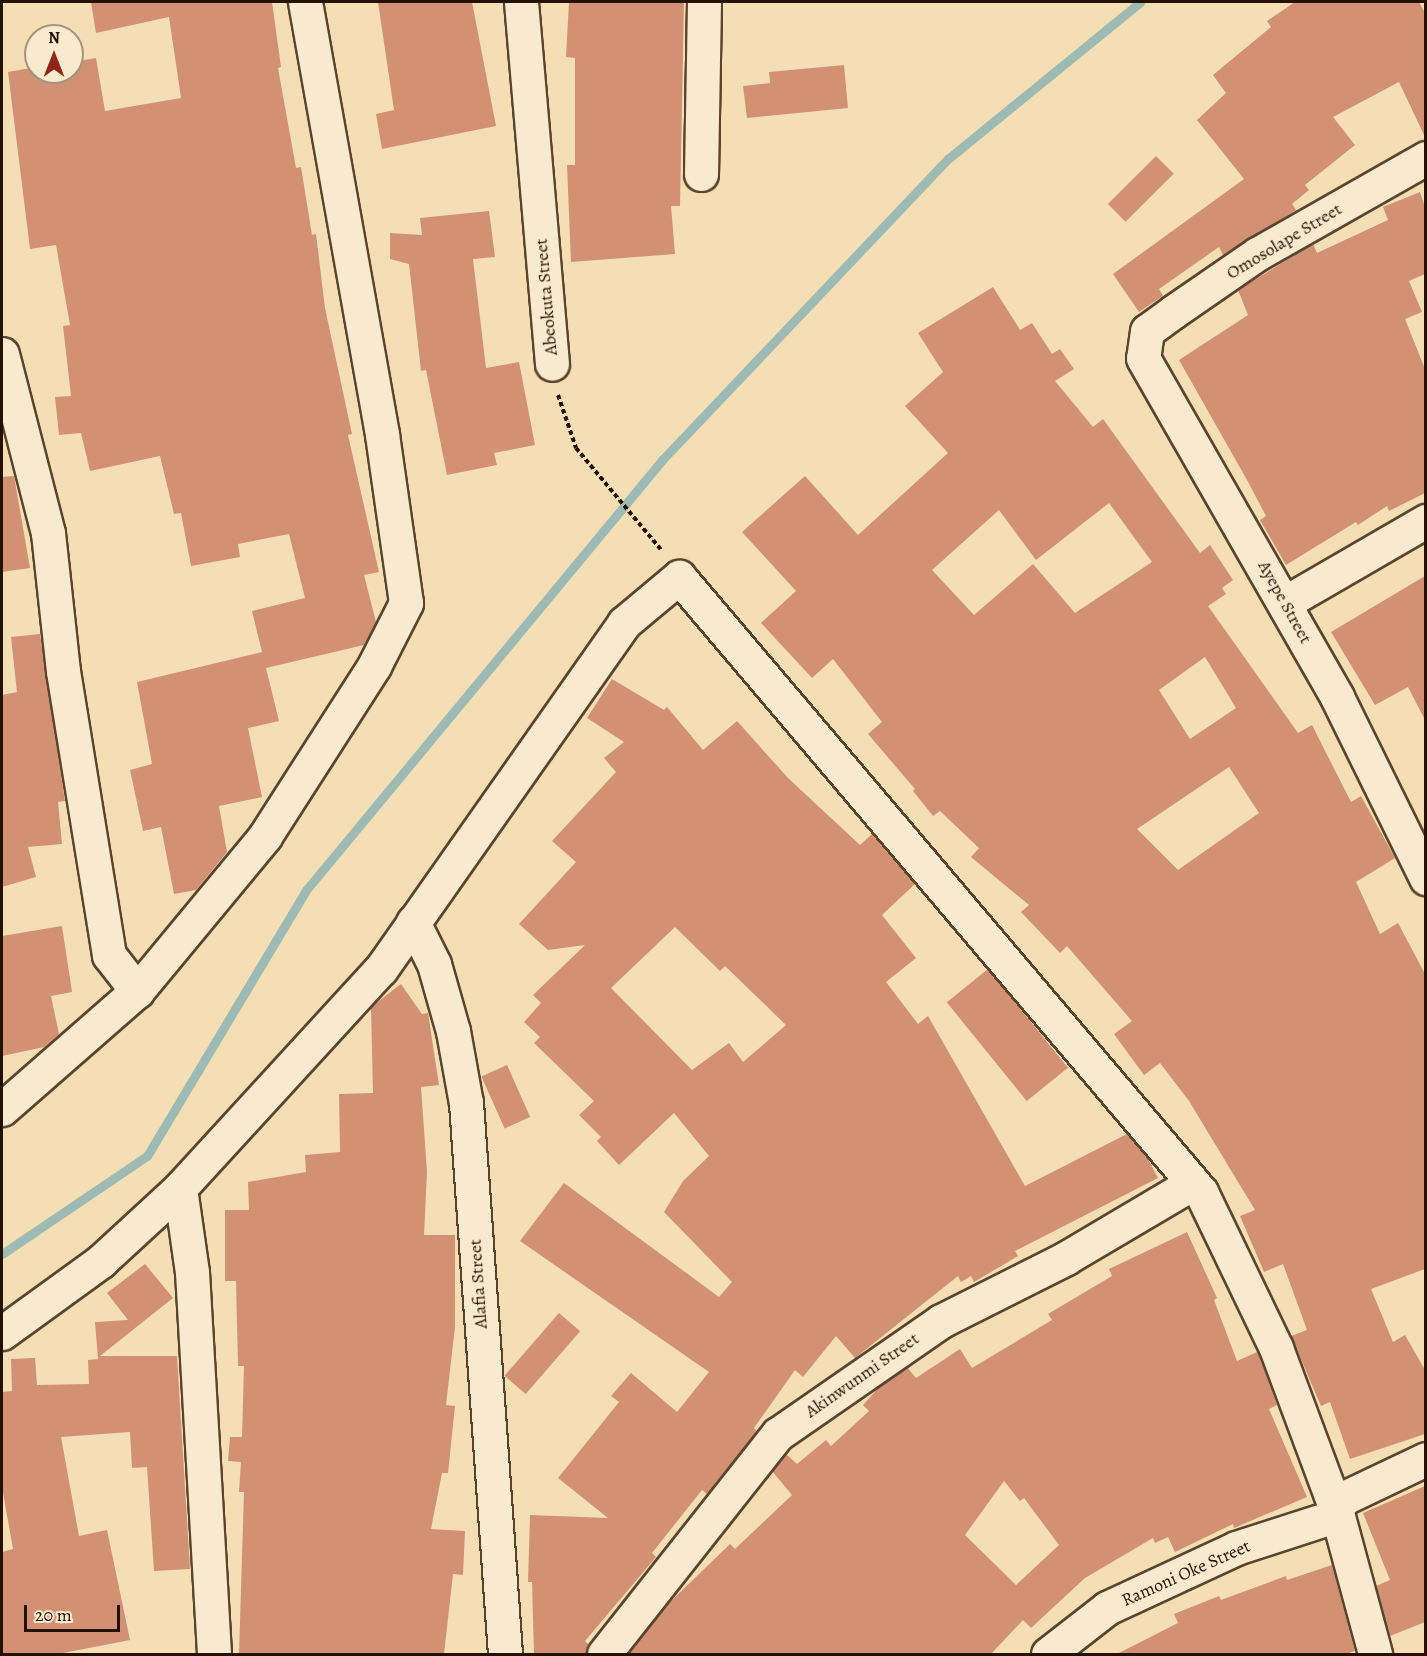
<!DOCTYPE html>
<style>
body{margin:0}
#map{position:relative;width:1427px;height:1656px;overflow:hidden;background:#f4deb3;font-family:Alegreya,serif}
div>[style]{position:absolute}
.stream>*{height:9px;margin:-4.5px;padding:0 4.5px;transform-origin:4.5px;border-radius:4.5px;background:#9dbbb4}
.building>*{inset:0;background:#d39173;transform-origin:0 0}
.path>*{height:4px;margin-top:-2px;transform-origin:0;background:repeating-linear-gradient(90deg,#261001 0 4.5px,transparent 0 7.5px)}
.roads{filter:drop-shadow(2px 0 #5a442e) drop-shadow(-2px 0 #5a442e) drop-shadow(0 2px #5a442e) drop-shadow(0 -2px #5a442e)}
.minor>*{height:33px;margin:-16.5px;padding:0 16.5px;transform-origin:16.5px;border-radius:16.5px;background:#f8eace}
span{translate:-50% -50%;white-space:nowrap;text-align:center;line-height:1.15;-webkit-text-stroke:6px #f8eace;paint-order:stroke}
.street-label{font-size:18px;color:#261001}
.frame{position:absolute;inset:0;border:3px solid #261001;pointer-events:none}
.north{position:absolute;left:24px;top:24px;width:60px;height:60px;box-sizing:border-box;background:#f8eace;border:2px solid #a4937c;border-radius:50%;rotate:0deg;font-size:16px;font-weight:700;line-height:24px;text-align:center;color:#261001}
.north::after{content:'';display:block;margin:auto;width:21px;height:27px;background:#8f2418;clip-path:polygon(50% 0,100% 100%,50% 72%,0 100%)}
.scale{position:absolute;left:24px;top:1605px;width:96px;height:27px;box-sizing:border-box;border:3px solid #261001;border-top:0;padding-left:8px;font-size:18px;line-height:21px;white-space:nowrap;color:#261001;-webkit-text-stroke:4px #f8eace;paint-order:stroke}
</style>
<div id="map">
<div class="stream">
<i style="left:2px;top:1254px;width:175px;rotate:-34.1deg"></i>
<i style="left:147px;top:1156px;width:311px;rotate:-59.1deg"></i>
<i style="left:307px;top:889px;width:558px;rotate:-50.38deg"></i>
<i style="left:663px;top:459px;width:415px;rotate:-46.5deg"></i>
<i style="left:949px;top:158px;width:247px;rotate:-39.2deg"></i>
</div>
<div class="building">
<i style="clip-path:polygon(91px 2px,272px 2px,281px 67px,278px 68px,296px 168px,301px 167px,312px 235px,316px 234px,325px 308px,352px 434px,348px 435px,379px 572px,364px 575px,376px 622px,364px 645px,266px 668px,279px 721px,248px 728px,262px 797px,219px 806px,227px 852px,196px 890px,174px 894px,161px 827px,143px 831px,130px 770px,152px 764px,137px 682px,262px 652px,252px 611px,305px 598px,289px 534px,238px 544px,240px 557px,191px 566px,181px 513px,174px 514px,160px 456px,90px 471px,81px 433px,59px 435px,55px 397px,71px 396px,63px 326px,70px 325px,56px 245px,30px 249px,8px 72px,36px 67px,36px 72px,72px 72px,72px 62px,96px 58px,105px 111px,181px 98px,169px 17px,96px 33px)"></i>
<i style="clip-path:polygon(378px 2px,472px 2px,496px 126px,382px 149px,376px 114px,394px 110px)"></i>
<i style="clip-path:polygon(569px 2px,684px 2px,680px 206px,671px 206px,675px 254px,571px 262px,567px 165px,575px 165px,575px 58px,566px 57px)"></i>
<i style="clip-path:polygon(1295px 2px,1419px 2px,1425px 13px,1425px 137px,1399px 82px,1333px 117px,1355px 145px,1305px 185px,1309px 190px,1292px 204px,1296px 210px,1223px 255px,1219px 247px,1159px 289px,1163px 296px,1139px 312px,1113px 274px,1244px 179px,1197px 120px,1226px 93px,1213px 75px,1271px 27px,1267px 21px)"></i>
<i style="clip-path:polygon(844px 65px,848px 108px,747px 118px,743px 86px,770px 83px,769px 72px)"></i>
<i style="left:1156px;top:156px;width:25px;height:68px;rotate:45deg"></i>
<i style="clip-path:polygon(1420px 192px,1425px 207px,1425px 274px,1409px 281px,1422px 312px,1405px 319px,1425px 369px,1425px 493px,1389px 511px,1387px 506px,1358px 525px,1356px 522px,1286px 565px,1260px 520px,1266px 516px,1247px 480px,1179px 360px,1248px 315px,1238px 290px,1313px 244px,1317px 253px,1388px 220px,1383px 207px)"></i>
<i style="clip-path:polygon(489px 211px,495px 257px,473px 259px,486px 368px,519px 362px,535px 445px,494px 453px,497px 465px,447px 475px,426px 370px,421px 371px,409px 264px,390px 259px,390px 233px,422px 235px,420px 218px)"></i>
<i style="clip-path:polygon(evenodd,993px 287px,1020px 330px,1032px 323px,1052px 354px,1060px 349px,1074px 369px,1055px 381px,1093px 427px,1103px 419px,1200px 553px,1210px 545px,1233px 580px,1222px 588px,1226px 594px,1208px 606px,1298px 733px,1312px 725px,1351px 802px,1361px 796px,1395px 858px,1356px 882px,1380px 934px,1398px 923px,1425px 974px,1425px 1269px,1371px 1289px,1393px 1342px,1405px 1335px,1425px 1370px,1425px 1434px,1350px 1459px,1330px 1402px,1321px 1406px,1291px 1336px,1307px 1330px,1283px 1264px,1264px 1272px,1240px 1216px,1255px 1210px,1189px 1101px,1160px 1063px,1144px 1075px,1114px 1034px,1132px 1021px,1067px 946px,1060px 953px,1021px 912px,1029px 905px,971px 857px,979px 848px,940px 811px,933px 816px,913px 791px,915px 789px,868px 734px,882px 722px,833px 659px,812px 678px,761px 623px,796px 591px,742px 532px,805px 476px,858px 535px,948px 453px,905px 406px,943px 372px,918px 333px,993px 287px,1109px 503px,1152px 562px,1075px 613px,1033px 564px,974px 615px,932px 570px,999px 510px,1036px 560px,1109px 503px,993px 287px,1205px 657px,1236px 708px,1190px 739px,1159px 690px,1205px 657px,993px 287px,1229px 767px,1259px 813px,1178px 870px,1137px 829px,1229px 767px)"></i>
<i style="clip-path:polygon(14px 476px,30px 568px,2px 572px,2px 477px)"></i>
<i style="clip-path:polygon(1425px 576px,1425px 720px,1408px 687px,1375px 705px,1331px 632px)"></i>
<i style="clip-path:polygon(40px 634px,65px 801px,58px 802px,62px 844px,28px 847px,36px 877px,2px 887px,2px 695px,17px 692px,11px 637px)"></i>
<i style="clip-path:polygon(evenodd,612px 679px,664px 710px,667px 707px,703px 750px,737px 721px,788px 778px,860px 845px,872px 834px,915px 884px,882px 915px,916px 958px,886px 982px,918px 1024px,928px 1016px,1025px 1186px,1127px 1134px,1148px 1159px,1158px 1178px,1015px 1251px,1018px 1256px,974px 1282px,971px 1276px,961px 1282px,958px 1276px,855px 1358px,836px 1336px,803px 1377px,795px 1370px,754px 1428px,757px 1431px,707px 1494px,702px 1490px,652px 1553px,656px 1557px,585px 1641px,588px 1644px,586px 1654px,534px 1654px,532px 1582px,528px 1582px,530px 1515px,608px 1518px,558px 1478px,619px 1402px,611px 1396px,631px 1373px,677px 1412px,709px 1372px,520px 1241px,564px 1183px,719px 1297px,732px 1282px,664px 1212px,683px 1181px,709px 1156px,674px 1113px,619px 1165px,597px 1141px,601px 1137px,579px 1115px,594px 1101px,534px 1043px,540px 1037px,524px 1022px,541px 1003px,533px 995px,585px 945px,548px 950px,519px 924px,576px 862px,552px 841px,616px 772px,604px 758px,624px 742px,587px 718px,612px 679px,675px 927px,720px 971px,725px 966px,786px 1025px,743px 1062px,729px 1043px,692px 1070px,611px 988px,675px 927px)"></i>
<i style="clip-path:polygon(62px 926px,72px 992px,51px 996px,59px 1034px,44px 1047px,2px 1056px,2px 936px)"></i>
<i style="left:988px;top:969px;width:127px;height:53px;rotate:51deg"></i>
<i style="clip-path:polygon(401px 984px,422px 1014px,428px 1013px,439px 1085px,421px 1087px,427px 1172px,424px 1235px,455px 1235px,455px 1327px,446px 1405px,455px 1406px,448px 1473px,442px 1473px,431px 1529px,465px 1531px,463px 1575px,453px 1574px,444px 1654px,239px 1654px,244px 1492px,239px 1492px,241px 1462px,228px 1461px,230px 1437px,242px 1437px,244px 1366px,238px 1366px,236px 1281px,225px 1281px,225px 1210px,249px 1210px,248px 1182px,306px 1172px,305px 1155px,340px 1152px,339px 1094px,373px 1093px,371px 1007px)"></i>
<i style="left:507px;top:1065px;width:57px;height:28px;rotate:66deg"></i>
<i style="clip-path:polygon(evenodd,1187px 1232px,1217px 1298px,1214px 1300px,1237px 1361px,1257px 1352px,1259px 1355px,1277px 1405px,1269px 1409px,1307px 1497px,1234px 1528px,1233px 1524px,1175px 1552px,1168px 1537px,1155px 1543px,1153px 1538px,1085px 1578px,1031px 1628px,1023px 1620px,991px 1654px,628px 1654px,667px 1605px,730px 1544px,735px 1549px,792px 1495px,772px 1471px,786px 1454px,797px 1464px,826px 1440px,831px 1446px,869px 1411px,863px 1405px,880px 1386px,907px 1367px,916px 1378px,960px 1349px,972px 1368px,1052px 1320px,1048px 1314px,1112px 1276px,1109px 1269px,1187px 1232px,1004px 1481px,1020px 1501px,1024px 1498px,1059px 1545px,1016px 1585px,965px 1535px,1004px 1481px)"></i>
<i style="clip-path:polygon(145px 1264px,173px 1298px,100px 1356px,177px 1356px,190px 1569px,154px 1571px,147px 1467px,132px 1468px,130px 1432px,61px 1437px,79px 1536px,107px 1530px,130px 1640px,58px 1654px,2px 1654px,2px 1552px,13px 1549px,2px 1487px,2px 1392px,12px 1391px,11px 1359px,35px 1358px,37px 1385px,89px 1384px,88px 1360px,98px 1359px,95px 1322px,128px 1320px,107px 1293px)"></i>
<i style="left:559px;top:1313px;width:28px;height:83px;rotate:41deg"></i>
<i style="clip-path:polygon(1425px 1486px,1425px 1622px,1390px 1636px,1376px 1586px,1390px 1580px,1363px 1513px)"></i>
<i style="clip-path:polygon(1332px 1565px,1355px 1651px,1346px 1654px,1117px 1654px,1178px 1623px,1174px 1614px,1219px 1596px,1221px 1600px,1286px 1576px,1287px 1580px)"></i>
</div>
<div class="path">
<i style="left:558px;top:395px;width:56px;rotate:71.2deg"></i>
<i style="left:576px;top:448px;width:134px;rotate:50.1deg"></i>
</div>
<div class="roads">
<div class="minor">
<i style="left:521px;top:2px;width:363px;rotate:85.1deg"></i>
<i style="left:1426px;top:158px;width:194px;rotate:150.4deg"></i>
<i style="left:1257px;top:254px;width:102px;rotate:145.4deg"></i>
<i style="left:1173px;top:312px;width:32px;rotate:144deg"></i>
<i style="left:1147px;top:331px;width:27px;rotate:98deg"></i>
<i style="left:1143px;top:358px;width:391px;rotate:60.2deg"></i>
<i style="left:1337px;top:697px;width:202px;rotate:63.8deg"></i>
<i style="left:701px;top:174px;width:172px;rotate:-89deg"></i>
<i style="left:2px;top:354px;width:185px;rotate:75.6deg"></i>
<i style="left:48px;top:533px;width:139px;rotate:83.8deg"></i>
<i style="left:63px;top:671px;width:288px;rotate:80.8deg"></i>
<i style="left:109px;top:955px;width:46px;rotate:52.1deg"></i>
<i style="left:1286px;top:602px;width:162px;rotate:-30.1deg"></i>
<i style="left:413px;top:922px;width:47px;rotate:63.4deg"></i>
<i style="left:434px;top:964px;width:70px;rotate:74.2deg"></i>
<i style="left:453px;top:1031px;width:73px;rotate:79.8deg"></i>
<i style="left:466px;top:1103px;width:552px;rotate:85.95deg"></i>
<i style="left:2px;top:1109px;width:179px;rotate:-41.2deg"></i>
<i style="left:137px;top:991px;width:201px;rotate:-50.4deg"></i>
<i style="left:265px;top:836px;width:202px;rotate:-57.3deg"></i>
<i style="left:374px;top:666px;width:71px;rotate:-63.1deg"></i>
<i style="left:406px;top:603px;width:171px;rotate:-98.1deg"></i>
<i style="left:382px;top:434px;width:439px;rotate:-100.1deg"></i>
<i style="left:180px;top:1188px;width:85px;rotate:81.9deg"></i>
<i style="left:192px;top:1272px;width:383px;rotate:86.7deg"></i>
<i style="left:2px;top:1333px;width:122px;rotate:-36deg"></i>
<i style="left:101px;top:1261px;width:108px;rotate:-42.7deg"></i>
<i style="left:180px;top:1188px;width:297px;rotate:-47.5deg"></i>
<i style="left:381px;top:969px;width:423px;rotate:-54.9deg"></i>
<i style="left:624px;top:623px;width:72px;rotate:-39.9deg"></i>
<i style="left:679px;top:577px;width:807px;rotate:49.68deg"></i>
<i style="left:1201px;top:1192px;width:173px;rotate:64.3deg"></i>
<i style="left:1276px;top:1348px;width:172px;rotate:69.6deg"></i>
<i style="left:1336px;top:1509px;width:150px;rotate:74.9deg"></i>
<i style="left:604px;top:1654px;width:280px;rotate:-51.7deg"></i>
<i style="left:778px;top:1434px;width:198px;rotate:-34.7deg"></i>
<i style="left:941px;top:1321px;width:140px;rotate:-26.7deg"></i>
<i style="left:1066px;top:1258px;width:147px;rotate:-30.6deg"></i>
<i style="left:1048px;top:1654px;width:75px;rotate:-37.9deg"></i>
<i style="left:1107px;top:1608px;width:142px;rotate:-24.9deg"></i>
<i style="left:1236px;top:1548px;width:98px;rotate:-17.9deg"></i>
<i style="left:1329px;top:1518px;width:25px;rotate:-53deg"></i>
<i style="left:1344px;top:1498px;width:91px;rotate:-25.4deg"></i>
</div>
</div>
<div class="street-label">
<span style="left:1284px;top:241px;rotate:-31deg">Omosolape Street</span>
<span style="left:546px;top:297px;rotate:-95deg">Abeokuta Street</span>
<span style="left:1285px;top:602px;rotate:61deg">Ayepe Street</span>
<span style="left:478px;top:1284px;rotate:-94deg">Alafia Street</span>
<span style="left:862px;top:1375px;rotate:-35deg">Akinwunmi Street</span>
<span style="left:1186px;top:1573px;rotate:-24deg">Ramoni Oke Street</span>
</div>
<div class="frame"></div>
<div class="north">N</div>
<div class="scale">20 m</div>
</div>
